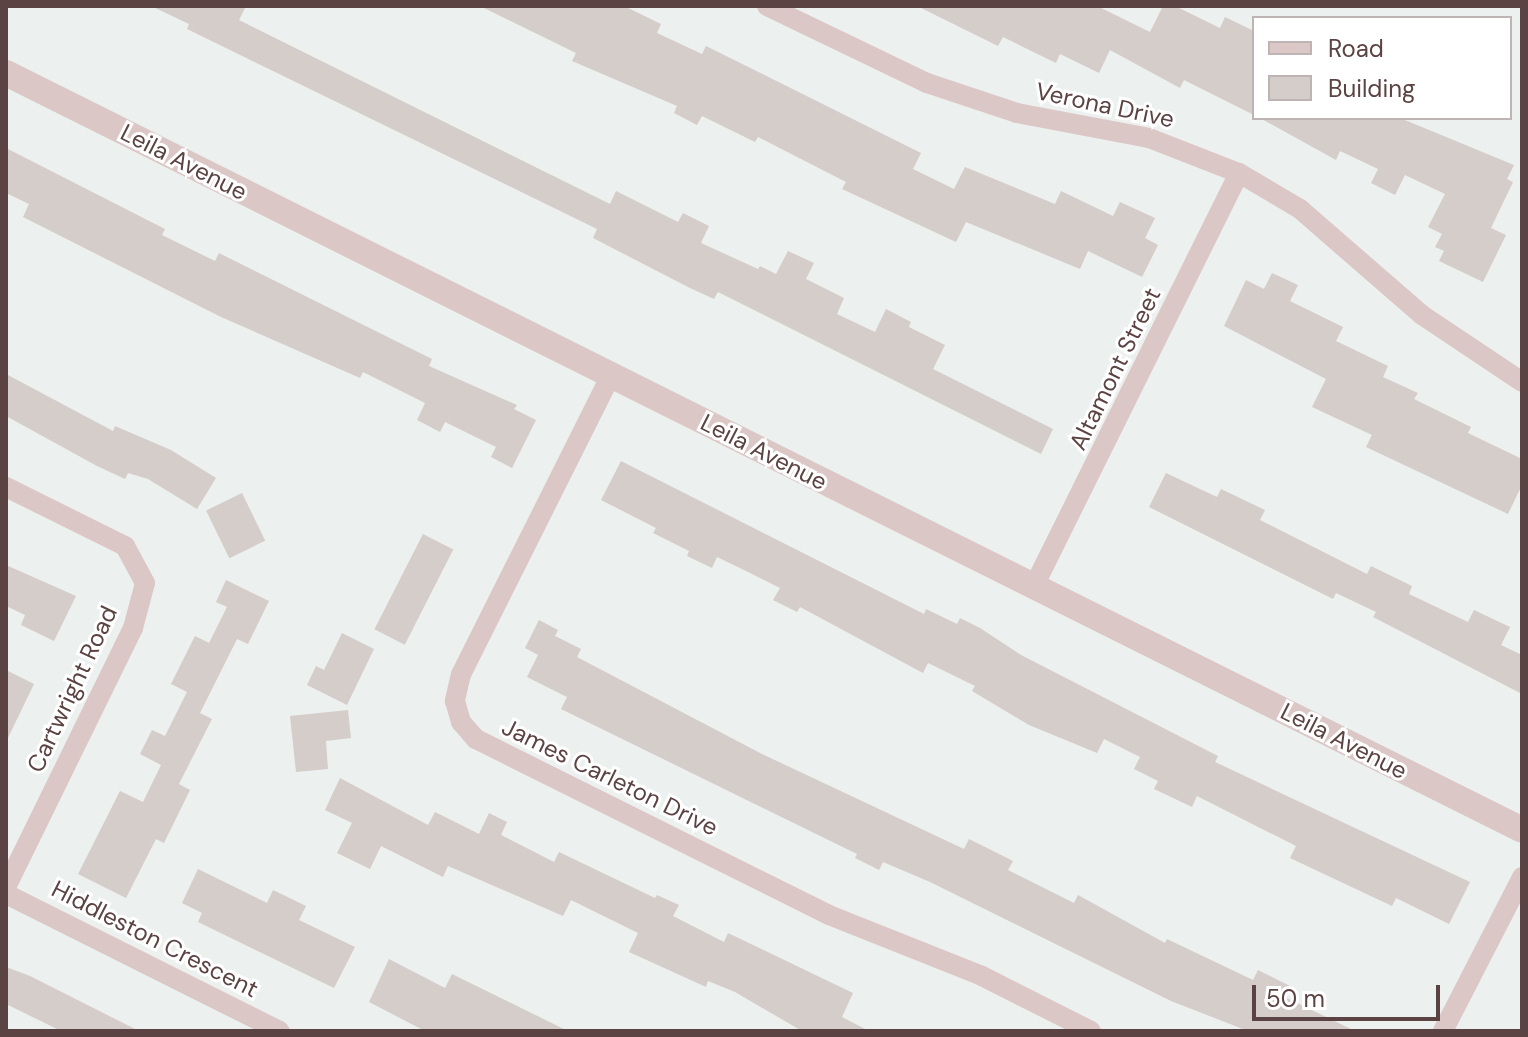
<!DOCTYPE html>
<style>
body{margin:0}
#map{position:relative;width:1528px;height:1037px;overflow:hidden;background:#ecf0ee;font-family:"DM Sans",sans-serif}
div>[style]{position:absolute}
.building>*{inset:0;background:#d5cdca;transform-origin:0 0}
.minor>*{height:20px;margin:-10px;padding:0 10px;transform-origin:10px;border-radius:10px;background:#dcc7c7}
.tertiary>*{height:26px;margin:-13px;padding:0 13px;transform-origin:13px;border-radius:13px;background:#dcc7c7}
span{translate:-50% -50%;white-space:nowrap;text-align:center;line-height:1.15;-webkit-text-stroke:6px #fff;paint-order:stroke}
.street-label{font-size:24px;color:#5c4343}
.frame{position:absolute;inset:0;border:8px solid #5c4343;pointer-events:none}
.legend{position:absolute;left:1252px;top:16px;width:260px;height:104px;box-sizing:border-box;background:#fff;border:2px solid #beb4b4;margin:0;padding:10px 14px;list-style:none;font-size:24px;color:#5c4343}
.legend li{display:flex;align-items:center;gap:16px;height:40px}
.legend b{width:40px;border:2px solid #beb4b4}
.scale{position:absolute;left:1252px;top:985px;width:188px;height:36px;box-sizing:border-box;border:4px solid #5c4343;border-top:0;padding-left:10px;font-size:24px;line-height:28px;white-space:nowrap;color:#5c4343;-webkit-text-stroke:6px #fff;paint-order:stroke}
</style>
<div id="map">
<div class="building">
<i style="clip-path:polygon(151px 6px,246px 6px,239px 20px,610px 204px,616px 191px,678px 222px,683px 213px,709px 226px,701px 243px,758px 269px,760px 266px,776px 274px,788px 251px,814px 263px,806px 279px,844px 298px,837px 314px,875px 332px,886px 309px,911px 322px,909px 327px,945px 345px,933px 369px,1053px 429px,1041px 454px,718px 292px,714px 299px,690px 288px,593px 238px,597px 229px,187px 29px,189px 24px)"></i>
<i style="clip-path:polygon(480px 6px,624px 6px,661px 24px,657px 33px,702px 54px,706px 46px,921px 153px,913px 169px,954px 189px,965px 167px,1055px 204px,1061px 191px,1113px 216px,1120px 202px,1155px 218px,1145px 238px,1158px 245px,1142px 277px,1088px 251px,1080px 269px,966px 222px,956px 242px,842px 189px,846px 182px,758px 137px,755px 142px,702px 116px,697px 125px,674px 113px,677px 106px,572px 61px,576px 53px)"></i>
<i style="clip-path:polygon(917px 6px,1097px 6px,1150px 32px,1163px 6px,1175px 6px,1220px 28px,1225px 17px,1254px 31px,1254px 115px,1184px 80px,1180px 88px,1110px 50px,1099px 73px,1060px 54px,1056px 63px,1003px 37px,998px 46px)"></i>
<i style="clip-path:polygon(1260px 118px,1400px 118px,1514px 165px,1507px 179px,1513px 182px,1491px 228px,1506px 235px,1483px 282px,1439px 261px,1444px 251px,1435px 247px,1442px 234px,1428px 227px,1445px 194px,1405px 175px,1395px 195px,1371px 183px,1378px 169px,1340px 151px,1336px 160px)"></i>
<i style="clip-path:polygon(6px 148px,165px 229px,162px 235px,215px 261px,219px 253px,432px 359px,429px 366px,517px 405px,514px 409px,536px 420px,512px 468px,491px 457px,496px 447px,445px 422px,440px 432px,417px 420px,425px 403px,363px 372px,360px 378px,221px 317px,23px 217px,29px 204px,6px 193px)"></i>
<i style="clip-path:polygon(1272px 273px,1298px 285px,1290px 301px,1343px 327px,1336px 341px,1388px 366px,1383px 377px,1418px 393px,1414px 399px,1471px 427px,1468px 433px,1522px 459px,1522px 485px,1508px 514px,1366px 447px,1372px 435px,1312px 407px,1326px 379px,1224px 326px,1246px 280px,1264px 289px)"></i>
<i style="clip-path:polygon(6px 374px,113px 431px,115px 426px,171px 450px,216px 478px,197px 509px,148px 479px,128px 473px,125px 479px,97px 466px,6px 416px)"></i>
<i style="clip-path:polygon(621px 461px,924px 614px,926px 609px,957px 624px,960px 618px,980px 628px,1021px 655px,1218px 756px,1215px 762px,1470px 882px,1449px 924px,1396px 898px,1392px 906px,1290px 858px,1296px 846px,1197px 796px,1192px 807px,1154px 789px,1158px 781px,1134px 769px,1140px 757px,1104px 739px,1097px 753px,1029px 725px,972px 691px,975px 686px,928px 663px,923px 673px,800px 607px,797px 612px,773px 600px,780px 588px,748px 572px,717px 557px,712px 568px,687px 556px,689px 551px,653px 533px,656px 528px,601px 500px)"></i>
<i style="clip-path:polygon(1166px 473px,1217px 497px,1221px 489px,1265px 510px,1260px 520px,1367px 574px,1371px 566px,1412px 586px,1409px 594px,1468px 622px,1474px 610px,1510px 627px,1501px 645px,1522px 655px,1522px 694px,1373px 617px,1376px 612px,1336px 593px,1333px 599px,1149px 507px)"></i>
<i style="left:242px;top:493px;width:53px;height:40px;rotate:64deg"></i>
<i style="left:423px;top:534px;width:34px;height:107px;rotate:27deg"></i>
<i style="clip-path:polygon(6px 565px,76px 596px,54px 641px,21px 625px,25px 615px,6px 606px)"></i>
<i style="clip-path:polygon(226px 580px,269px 601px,248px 644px,237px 639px,200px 713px,212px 719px,179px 784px,190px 790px,164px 843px,156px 839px,126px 898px,78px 874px,120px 791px,143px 802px,161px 765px,140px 754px,152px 730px,165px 736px,187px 692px,171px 684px,195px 636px,209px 643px,227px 607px,216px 602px)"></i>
<i style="clip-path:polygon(539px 620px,558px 630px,555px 636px,581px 649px,577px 657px,762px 754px,964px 849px,969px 839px,1013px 861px,1008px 870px,1074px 903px,1078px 895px,1165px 943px,1167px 939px,1253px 980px,1258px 970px,1290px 986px,1285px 997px,1355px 1031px,1248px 1031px,1171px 1001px,930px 882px,883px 862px,879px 870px,855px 858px,857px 854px,561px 709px,567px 697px,527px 677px,538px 655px,525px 648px)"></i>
<i style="clip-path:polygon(342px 633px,374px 649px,347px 705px,307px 685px,316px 666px,324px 670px)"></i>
<i style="clip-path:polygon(6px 670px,34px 684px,6px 742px)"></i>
<i style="clip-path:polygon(348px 710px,351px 738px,326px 741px,328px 769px,296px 772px,290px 716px)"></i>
<i style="clip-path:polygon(340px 778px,428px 825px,435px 812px,479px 834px,489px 813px,507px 822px,501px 835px,554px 862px,559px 852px,655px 898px,657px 895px,679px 905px,673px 916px,724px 942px,728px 933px,853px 993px,842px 1017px,869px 1031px,802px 1031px,735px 992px,708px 981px,706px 987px,629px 952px,638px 933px,571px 900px,563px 916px,448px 866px,443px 877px,381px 846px,370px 869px,337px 853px,352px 823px,325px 810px)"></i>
<i style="clip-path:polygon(198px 869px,267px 903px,273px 890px,306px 906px,299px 920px,355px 947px,334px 988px,198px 922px,202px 913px,182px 903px)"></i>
<i style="clip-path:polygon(389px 959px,445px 988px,452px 974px,568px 1031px,425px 1031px,369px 1002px)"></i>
<i style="clip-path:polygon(6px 967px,30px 976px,139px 1031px,61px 1031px,6px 1004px)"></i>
</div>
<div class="minor">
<i style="left:767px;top:6px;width:178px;rotate:25.7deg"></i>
<i style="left:927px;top:83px;width:95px;rotate:18.4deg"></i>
<i style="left:1017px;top:113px;width:134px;rotate:10.7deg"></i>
<i style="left:1149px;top:138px;width:97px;rotate:21.3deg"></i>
<i style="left:1239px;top:173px;width:71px;rotate:30.5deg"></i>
<i style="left:1300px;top:209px;width:162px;rotate:41deg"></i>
<i style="left:1422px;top:315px;width:120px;rotate:33.8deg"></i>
<i style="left:611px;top:375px;width:335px;rotate:116.6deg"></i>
<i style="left:461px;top:674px;width:28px;rotate:103deg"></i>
<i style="left:455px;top:701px;width:22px;rotate:74deg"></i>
<i style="left:461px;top:722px;width:23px;rotate:49deg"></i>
<i style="left:476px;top:739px;width:394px;rotate:26.5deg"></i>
<i style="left:829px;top:915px;width:165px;rotate:21.7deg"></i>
<i style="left:982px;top:976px;width:122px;rotate:26.8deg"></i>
<i style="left:6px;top:487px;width:133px;rotate:26.4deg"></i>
<i style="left:125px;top:546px;width:42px;rotate:61.6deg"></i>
<i style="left:145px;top:583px;width:47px;rotate:104.9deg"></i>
<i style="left:133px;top:628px;width:288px;rotate:116.1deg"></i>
<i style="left:1034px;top:586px;width:461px;rotate:-63.6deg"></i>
<i style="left:6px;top:894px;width:306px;rotate:26.6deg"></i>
<i style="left:1443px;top:1031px;width:173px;rotate:-62.8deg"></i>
</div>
<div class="tertiary">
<i style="left:6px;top:73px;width:1694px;rotate:26.53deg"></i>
</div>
<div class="street-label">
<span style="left:1105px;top:105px;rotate:12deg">Verona Drive</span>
<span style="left:184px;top:162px;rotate:27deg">Leila Avenue</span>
<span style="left:1115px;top:369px;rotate:-64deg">Altamont Street</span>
<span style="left:764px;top:452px;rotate:27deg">Leila Avenue</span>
<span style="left:72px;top:689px;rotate:-65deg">Cartwright Road</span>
<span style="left:1344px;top:741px;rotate:27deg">Leila Avenue</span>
<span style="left:610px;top:777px;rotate:26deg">James Carleton Drive</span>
<span style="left:155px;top:939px;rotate:27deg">Hiddleston Crescent</span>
</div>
<div class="frame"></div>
<ul class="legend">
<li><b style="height:10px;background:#dcc7c7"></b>Road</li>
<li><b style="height:22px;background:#d5cdca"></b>Building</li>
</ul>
<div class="scale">50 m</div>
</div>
